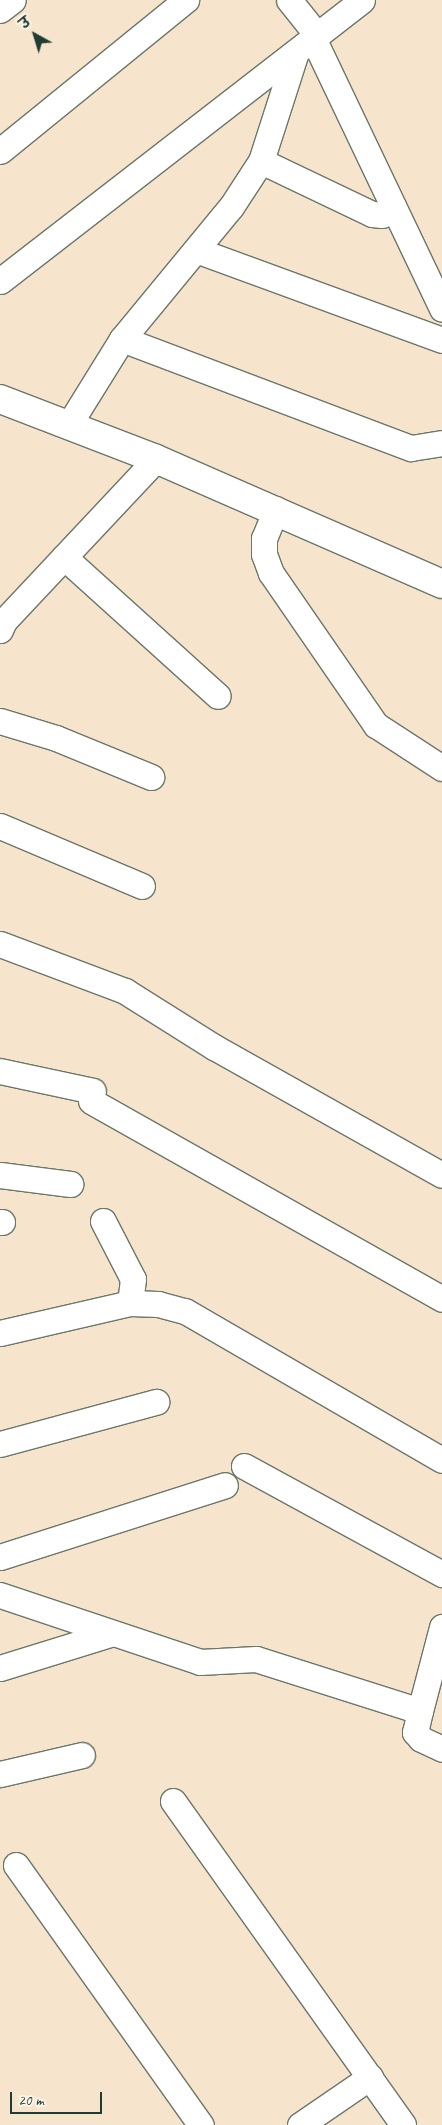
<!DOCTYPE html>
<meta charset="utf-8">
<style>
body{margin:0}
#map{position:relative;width:442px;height:2125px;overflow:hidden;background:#f7e4cc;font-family:Caveat,"Playpen Sans Deva",sans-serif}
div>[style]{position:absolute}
.roads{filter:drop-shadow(1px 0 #6b7769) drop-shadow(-1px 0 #6b7769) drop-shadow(0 1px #6b7769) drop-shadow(0 -1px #6b7769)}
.minor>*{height:25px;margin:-12.5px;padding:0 12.5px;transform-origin:12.5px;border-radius:12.5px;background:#fff}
.tertiary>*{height:28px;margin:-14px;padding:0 14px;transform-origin:14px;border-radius:14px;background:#fff}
span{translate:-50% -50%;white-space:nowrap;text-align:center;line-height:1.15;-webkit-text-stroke:5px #fcf5e5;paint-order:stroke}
.north{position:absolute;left:10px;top:10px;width:50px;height:50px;-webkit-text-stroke:4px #fcf5e5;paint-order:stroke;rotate:321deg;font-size:14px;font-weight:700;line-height:20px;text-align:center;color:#1f3d34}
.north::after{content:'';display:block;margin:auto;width:18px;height:22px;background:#1f3d34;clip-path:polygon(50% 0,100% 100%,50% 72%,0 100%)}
.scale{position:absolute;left:10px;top:2092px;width:92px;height:22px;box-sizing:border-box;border:2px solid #1f3d34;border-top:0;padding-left:6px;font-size:15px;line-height:18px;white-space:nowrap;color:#1f3d34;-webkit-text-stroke:4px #fcf5e5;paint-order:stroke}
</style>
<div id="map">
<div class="roads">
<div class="minor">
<i style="left:289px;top:0;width:45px;rotate:51.3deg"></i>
<i style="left:0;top:10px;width:16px;rotate:-38deg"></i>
<i style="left:313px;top:38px;width:300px;rotate:64.5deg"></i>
<i style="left:0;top:151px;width:240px;rotate:-39.1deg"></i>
<i style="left:261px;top:161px;width:123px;rotate:25.5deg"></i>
<i style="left:372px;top:214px;width:10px;rotate:6deg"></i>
<i style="left:382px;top:215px;width:14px;rotate:-39deg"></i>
<i style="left:196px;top:250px;width:262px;rotate:20.1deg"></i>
<i style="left:0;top:281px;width:458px;rotate:-37.8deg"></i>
<i style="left:122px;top:339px;width:309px;rotate:20.7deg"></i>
<i style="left:411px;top:448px;width:31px;rotate:-9deg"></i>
<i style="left:68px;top:426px;width:102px;rotate:-58.2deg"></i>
<i style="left:122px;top:339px;width:171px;rotate:-50.5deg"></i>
<i style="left:231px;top:207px;width:55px;rotate:-56.9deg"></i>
<i style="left:261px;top:161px;width:114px;rotate:-72.2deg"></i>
<i style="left:276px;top:509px;width:31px;rotate:112deg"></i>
<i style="left:264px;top:538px;width:16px;rotate:90deg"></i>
<i style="left:264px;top:554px;width:20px;rotate:70deg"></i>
<i style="left:271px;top:573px;width:185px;rotate:55.4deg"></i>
<i style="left:376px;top:725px;width:79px;rotate:33.1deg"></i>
<i style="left:64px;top:557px;width:207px;rotate:42.1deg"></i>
<i style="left:0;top:630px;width:10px;rotate:-66deg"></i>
<i style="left:4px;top:621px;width:222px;rotate:-46.8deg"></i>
<i style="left:0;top:721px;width:59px;rotate:16.9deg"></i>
<i style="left:56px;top:738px;width:103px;rotate:22.3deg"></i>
<i style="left:0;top:826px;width:154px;rotate:22.9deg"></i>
<i style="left:0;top:944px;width:134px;rotate:20.6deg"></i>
<i style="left:125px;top:991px;width:105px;rotate:32.2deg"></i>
<i style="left:214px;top:1047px;width:261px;rotate:29.3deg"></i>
<i style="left:0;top:1071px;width:95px;rotate:12.1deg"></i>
<i style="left:91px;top:1101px;width:403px;rotate:29.4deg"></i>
<i style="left:0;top:1175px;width:71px;rotate:7.3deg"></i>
<i style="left:103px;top:1221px;width:65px;rotate:62.7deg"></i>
<i style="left:133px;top:1279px;width:24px;rotate:97deg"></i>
<i style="left:0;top:1222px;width:2px"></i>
<i style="left:0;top:1333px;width:133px;rotate:-13deg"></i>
<i style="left:130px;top:1303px;width:28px;rotate:2deg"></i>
<i style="left:158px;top:1304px;width:28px;rotate:15deg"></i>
<i style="left:185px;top:1311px;width:297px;rotate:30.1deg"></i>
<i style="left:0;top:1444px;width:162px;rotate:-15.1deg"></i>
<i style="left:244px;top:1466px;width:226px;rotate:28.6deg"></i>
<i style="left:0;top:1557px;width:236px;rotate:-17.7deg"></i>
<i style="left:0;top:1595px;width:211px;rotate:18.5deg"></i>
<i style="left:200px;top:1662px;width:56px;rotate:-3.1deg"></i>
<i style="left:256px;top:1659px;width:172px;rotate:17.6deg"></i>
<i style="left:420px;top:1711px;width:87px;rotate:-75.3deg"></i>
<i style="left:0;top:1668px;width:115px;rotate:-17.2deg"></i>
<i style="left:420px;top:1711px;width:22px;rotate:103deg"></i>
<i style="left:415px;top:1732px;width:9px;rotate:49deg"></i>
<i style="left:421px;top:1739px;width:23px;rotate:25deg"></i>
<i style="left:0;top:1774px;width:84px;rotate:-13deg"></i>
<i style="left:173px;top:1801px;width:397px;rotate:54.6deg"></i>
<i style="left:16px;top:1865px;width:319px;rotate:54.6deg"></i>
<i style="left:300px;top:2125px;width:85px;rotate:-34.4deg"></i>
</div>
<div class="tertiary">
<i style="left:0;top:399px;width:167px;rotate:21deg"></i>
<i style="left:156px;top:459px;width:312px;rotate:23.6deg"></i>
</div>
</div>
<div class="north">उ</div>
<div class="scale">20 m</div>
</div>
